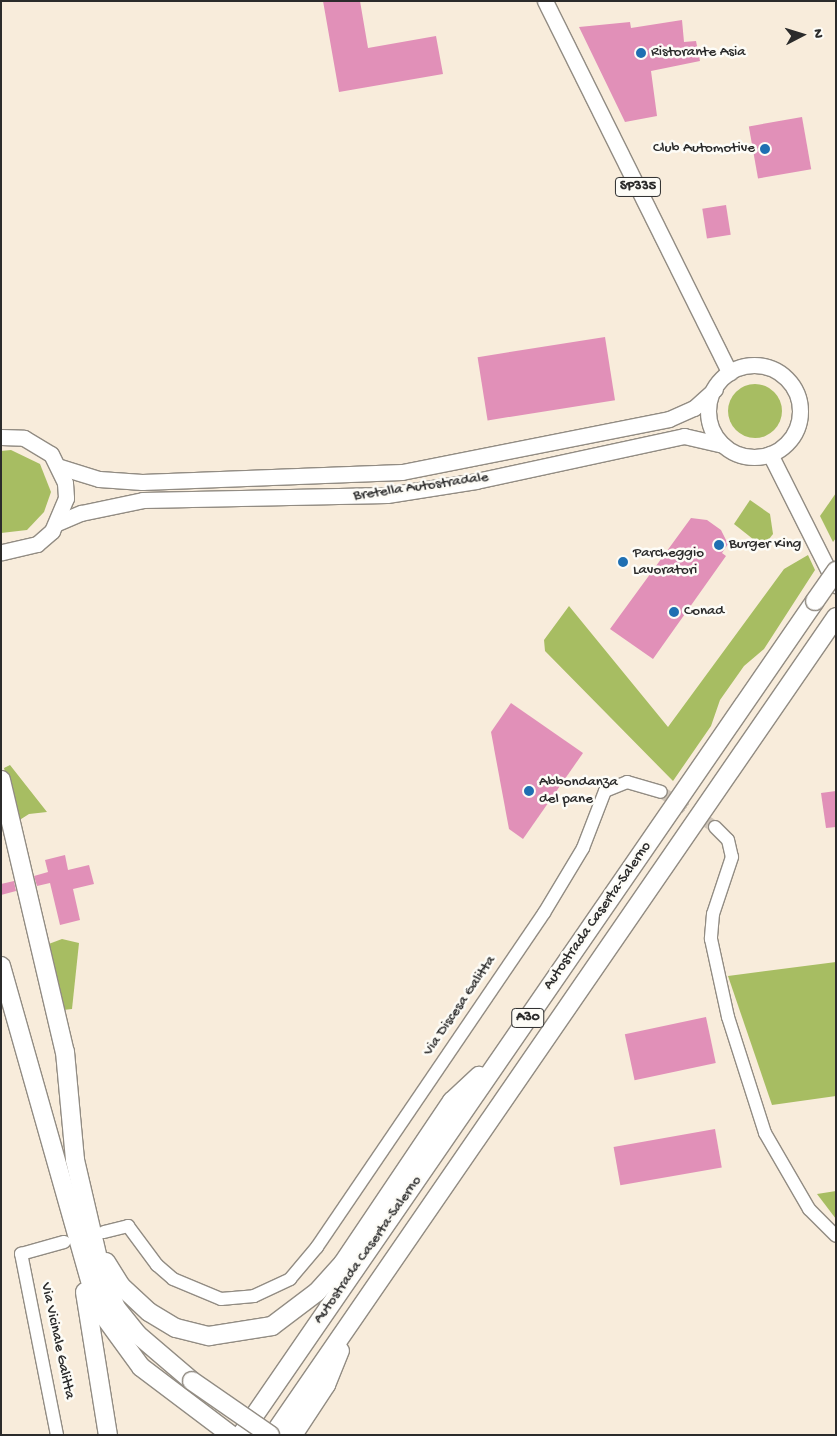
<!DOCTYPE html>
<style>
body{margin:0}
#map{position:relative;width:837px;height:1436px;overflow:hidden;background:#f8ecdb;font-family:"Gochi Hand",sans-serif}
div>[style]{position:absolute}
.green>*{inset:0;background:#a7bd62}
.round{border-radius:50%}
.building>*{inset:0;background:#e190b8;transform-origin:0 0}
.minor-tunnel>*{height:12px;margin-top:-6px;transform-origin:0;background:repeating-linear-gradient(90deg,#cfc5b8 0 12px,transparent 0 18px)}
.roads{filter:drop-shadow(1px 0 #928c83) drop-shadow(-1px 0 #928c83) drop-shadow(0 1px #928c83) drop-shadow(0 -1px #928c83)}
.minor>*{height:12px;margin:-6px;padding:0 6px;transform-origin:6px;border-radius:6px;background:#fff}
.major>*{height:15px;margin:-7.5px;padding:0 7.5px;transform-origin:7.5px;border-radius:7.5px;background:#fff}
.major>.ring{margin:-7.5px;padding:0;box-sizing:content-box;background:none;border:15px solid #fff;border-radius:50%}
.highway>*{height:18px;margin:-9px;padding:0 9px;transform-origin:9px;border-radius:9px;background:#fff}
.bridges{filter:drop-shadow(1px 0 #928c83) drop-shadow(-1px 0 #928c83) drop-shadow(0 1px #928c83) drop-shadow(0 -1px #928c83)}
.highway-bridge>*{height:18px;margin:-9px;padding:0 9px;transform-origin:9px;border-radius:9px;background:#fff}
.dots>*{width:14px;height:14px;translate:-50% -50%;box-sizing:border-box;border:2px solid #fdfcf7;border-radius:50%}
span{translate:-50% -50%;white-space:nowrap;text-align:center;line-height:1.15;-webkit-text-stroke:5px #fdfcf7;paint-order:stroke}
.shield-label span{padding:1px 4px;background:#fdfcf7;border:1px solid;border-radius:4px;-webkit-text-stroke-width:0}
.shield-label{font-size:14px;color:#2b2b2b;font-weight:700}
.poi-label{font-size:15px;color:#2b2b2b}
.left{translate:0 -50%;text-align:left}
.right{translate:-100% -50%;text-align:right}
.street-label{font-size:15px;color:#2b2b2b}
.frame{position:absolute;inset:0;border:2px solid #2b2b2b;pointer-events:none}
.north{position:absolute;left:777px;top:10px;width:50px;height:50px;-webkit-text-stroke:4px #fdfcf7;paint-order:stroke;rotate:85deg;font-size:14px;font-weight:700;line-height:20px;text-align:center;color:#2b2b2b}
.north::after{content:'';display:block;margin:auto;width:18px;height:22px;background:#2b2b2b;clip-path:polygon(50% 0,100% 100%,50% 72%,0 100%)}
</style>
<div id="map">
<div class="green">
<i class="round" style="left:728px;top:384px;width:54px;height:54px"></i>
<i style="clip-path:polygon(11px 450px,40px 464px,51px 492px,44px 512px,27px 530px,1px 533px,1px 451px)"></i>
<i style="clip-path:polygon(836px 493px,836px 538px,833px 542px,820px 516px)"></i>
<i style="clip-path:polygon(750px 500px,770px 514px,773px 534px,763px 547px,734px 524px)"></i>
<i style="clip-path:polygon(808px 555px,815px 570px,764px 649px,744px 666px,720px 700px,711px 726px,673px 781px,545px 651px,544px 640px,569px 606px,668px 727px,784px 569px)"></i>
<i style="clip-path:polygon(10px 765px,47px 812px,29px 814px,18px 821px,4px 768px)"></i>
<i style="clip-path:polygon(62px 939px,79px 943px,72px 1009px,63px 1010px,46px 945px)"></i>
<i style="clip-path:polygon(836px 962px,836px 1096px,772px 1105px,728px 976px)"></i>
<i style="clip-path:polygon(836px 1191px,836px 1219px,817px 1194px)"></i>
</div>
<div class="building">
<i style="clip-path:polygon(323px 1px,360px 1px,368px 48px,436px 36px,443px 74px,339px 92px)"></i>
<i style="clip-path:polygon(682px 20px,684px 42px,696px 41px,700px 61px,651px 71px,657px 116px,625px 122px,579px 27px,630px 22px,631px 28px)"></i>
<i style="left:802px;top:117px;width:53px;height:54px;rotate:80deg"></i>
<i style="left:726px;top:205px;width:30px;height:24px;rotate:81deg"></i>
<i style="left:605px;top:337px;width:64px;height:129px;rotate:81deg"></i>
<i style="clip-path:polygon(691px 518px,707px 520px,721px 530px,728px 544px,722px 553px,726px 556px,653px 659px,610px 629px)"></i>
<i style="clip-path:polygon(511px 703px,583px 753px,523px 839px,509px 829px,491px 732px)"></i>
<i style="clip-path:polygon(836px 791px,836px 827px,826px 828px,821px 793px)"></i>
<i style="clip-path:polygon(65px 855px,68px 870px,89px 865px,94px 884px,73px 889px,80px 920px,60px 925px,50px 883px,37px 886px,34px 876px,48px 872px,45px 860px)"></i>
<i style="clip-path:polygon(14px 881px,16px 891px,1px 895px,1px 884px)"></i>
<i style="left:706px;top:1017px;width:47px;height:83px;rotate:78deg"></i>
<i style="left:715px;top:1129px;width:39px;height:103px;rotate:80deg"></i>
</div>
<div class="minor-tunnel">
<i style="left:661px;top:792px;width:64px;rotate:32.9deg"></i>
</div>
<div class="roads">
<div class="minor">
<i style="left:715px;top:827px;width:18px;rotate:45deg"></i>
<i style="left:728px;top:840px;width:17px;rotate:77deg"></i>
<i style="left:732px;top:857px;width:60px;rotate:108.4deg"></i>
<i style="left:713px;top:914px;width:25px;rotate:95deg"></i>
<i style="left:711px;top:939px;width:80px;rotate:77.7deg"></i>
<i style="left:728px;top:1017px;width:122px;rotate:72.3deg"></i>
<i style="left:765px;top:1133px;width:88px;rotate:59.9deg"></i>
<i style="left:809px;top:1209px;width:38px;rotate:45deg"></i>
<i style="left:104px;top:1232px;width:25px;rotate:-14deg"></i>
<i style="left:128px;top:1226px;width:49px;rotate:53.4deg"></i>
<i style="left:157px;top:1265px;width:21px;rotate:41deg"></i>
<i style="left:173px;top:1279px;width:52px;rotate:22.6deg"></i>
<i style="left:221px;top:1299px;width:33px;rotate:-5deg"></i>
<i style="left:254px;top:1296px;width:40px;rotate:-25deg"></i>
<i style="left:290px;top:1279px;width:42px;rotate:-49.8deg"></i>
<i style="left:317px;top:1247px;width:404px;rotate:-55.8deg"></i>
<i style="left:544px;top:913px;width:76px;rotate:-59deg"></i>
<i style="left:583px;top:848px;width:61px;rotate:-68.9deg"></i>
<i style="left:605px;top:791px;width:24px;rotate:-22deg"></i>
<i style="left:627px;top:782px;width:35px;rotate:16deg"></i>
<i style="left:57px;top:1435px;width:185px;rotate:-101.2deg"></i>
<i style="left:21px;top:1254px;width:45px;rotate:-15.6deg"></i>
</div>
<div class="major">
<i style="left:545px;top:1px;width:415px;rotate:63.6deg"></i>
<i class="ring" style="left:708px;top:365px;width:77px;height:77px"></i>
<i style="left:1px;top:437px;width:23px;rotate:2deg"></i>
<i style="left:24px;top:438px;width:31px;rotate:31deg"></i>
<i style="left:51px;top:454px;width:32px;rotate:64deg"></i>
<i style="left:65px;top:483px;width:15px;rotate:86deg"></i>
<i style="left:66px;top:498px;width:36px;rotate:113deg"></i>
<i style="left:52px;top:531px;width:20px;rotate:139deg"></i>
<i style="left:37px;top:544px;width:37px;rotate:167deg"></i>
<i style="left:770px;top:454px;width:147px;rotate:63.3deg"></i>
<i style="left:60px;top:467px;width:41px;rotate:17.1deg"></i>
<i style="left:99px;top:479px;width:43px;rotate:4deg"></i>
<i style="left:142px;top:482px;width:260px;rotate:-2.2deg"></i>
<i style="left:402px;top:472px;width:272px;rotate:-11.2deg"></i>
<i style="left:669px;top:419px;width:27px;rotate:-24deg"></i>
<i style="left:694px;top:408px;width:28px;rotate:-42deg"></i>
<i style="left:57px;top:523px;width:26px;rotate:-23deg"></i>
<i style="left:81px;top:513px;width:63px;rotate:-11.8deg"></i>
<i style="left:143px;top:500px;width:244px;rotate:-1.2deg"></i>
<i style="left:387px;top:495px;width:90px;rotate:-8.9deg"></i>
<i style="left:476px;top:481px;width:213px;rotate:-12.2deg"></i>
<i style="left:684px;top:436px;width:40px;rotate:13deg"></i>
</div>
<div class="highway">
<i style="left:1px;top:780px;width:279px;rotate:76.8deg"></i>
<i style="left:65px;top:1052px;width:108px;rotate:84.7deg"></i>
<i style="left:75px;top:1160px;width:119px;rotate:76.9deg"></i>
<i style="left:102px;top:1276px;width:36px;rotate:66deg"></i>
<i style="left:117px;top:1309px;width:32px;rotate:51deg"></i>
<i style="left:137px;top:1334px;width:72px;rotate:40.5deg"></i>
<i style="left:1px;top:966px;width:355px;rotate:74.2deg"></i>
<i style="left:98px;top:1308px;width:73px;rotate:53.9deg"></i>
<i style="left:141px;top:1367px;width:113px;rotate:37.1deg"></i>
<i style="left:106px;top:1262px;width:28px;rotate:58deg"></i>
<i style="left:121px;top:1286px;width:38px;rotate:43deg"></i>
<i style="left:149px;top:1312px;width:31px;rotate:31deg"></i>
<i style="left:176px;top:1328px;width:34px;rotate:14deg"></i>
<i style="left:209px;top:1336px;width:64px;rotate:-9deg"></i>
<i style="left:272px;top:1326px;width:56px;rotate:-37.1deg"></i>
<i style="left:317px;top:1292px;width:39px;rotate:-48deg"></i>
<i style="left:343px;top:1263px;width:195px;rotate:-56.1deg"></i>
<i style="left:452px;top:1101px;width:37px;rotate:-43deg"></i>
<i style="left:85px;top:1292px;width:145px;rotate:80.9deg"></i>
<i style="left:241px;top:1435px;width:1012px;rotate:-55.46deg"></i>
<i style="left:273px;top:1435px;width:993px;rotate:-55.46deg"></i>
<i style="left:293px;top:1435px;width:60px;rotate:-56.6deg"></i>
<i style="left:326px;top:1385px;width:37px;rotate:-68deg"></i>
</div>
</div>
<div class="bridges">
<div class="highway-bridge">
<i style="left:815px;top:601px;width:37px;rotate:-55deg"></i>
<i style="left:192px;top:1381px;width:95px;rotate:34.7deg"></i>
</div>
</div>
<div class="dots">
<i style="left:641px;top:53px;background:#1f6fb2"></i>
<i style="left:765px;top:149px;background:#1f6fb2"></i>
<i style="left:719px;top:545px;background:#1f6fb2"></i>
<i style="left:623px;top:562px;background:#1f6fb2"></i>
<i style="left:674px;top:612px;background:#1f6fb2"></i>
<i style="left:529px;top:791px;background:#1f6fb2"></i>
</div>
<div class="shield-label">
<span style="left:638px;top:187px">SP335</span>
<span style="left:528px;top:1018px">A30</span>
</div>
<div class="poi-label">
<span class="left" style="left:651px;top:53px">Ristorante Asia</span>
<span class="right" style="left:755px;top:149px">Club Automotive</span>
<span class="left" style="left:729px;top:545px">Burger King</span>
<span class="left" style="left:633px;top:562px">Parcheggio<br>Lavoratori</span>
<span class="left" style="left:684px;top:612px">Conad</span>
<span class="left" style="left:539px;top:791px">Abbondanza<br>del pane</span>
</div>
<div class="street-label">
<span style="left:421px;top:487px;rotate:-8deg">Bretella Autostradale</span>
<span style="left:598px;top:916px;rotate:-55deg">Autostrada Caserta-Salerno</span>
<span style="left:460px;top:1006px;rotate:-56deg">Via Discesa Galitta</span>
<span style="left:368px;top:1250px;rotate:-55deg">Autostrada Caserta-Salerno</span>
<span style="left:57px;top:1341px;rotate:78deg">Via Vicinale Galitta</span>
</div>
<div class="frame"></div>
<div class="north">N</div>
</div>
